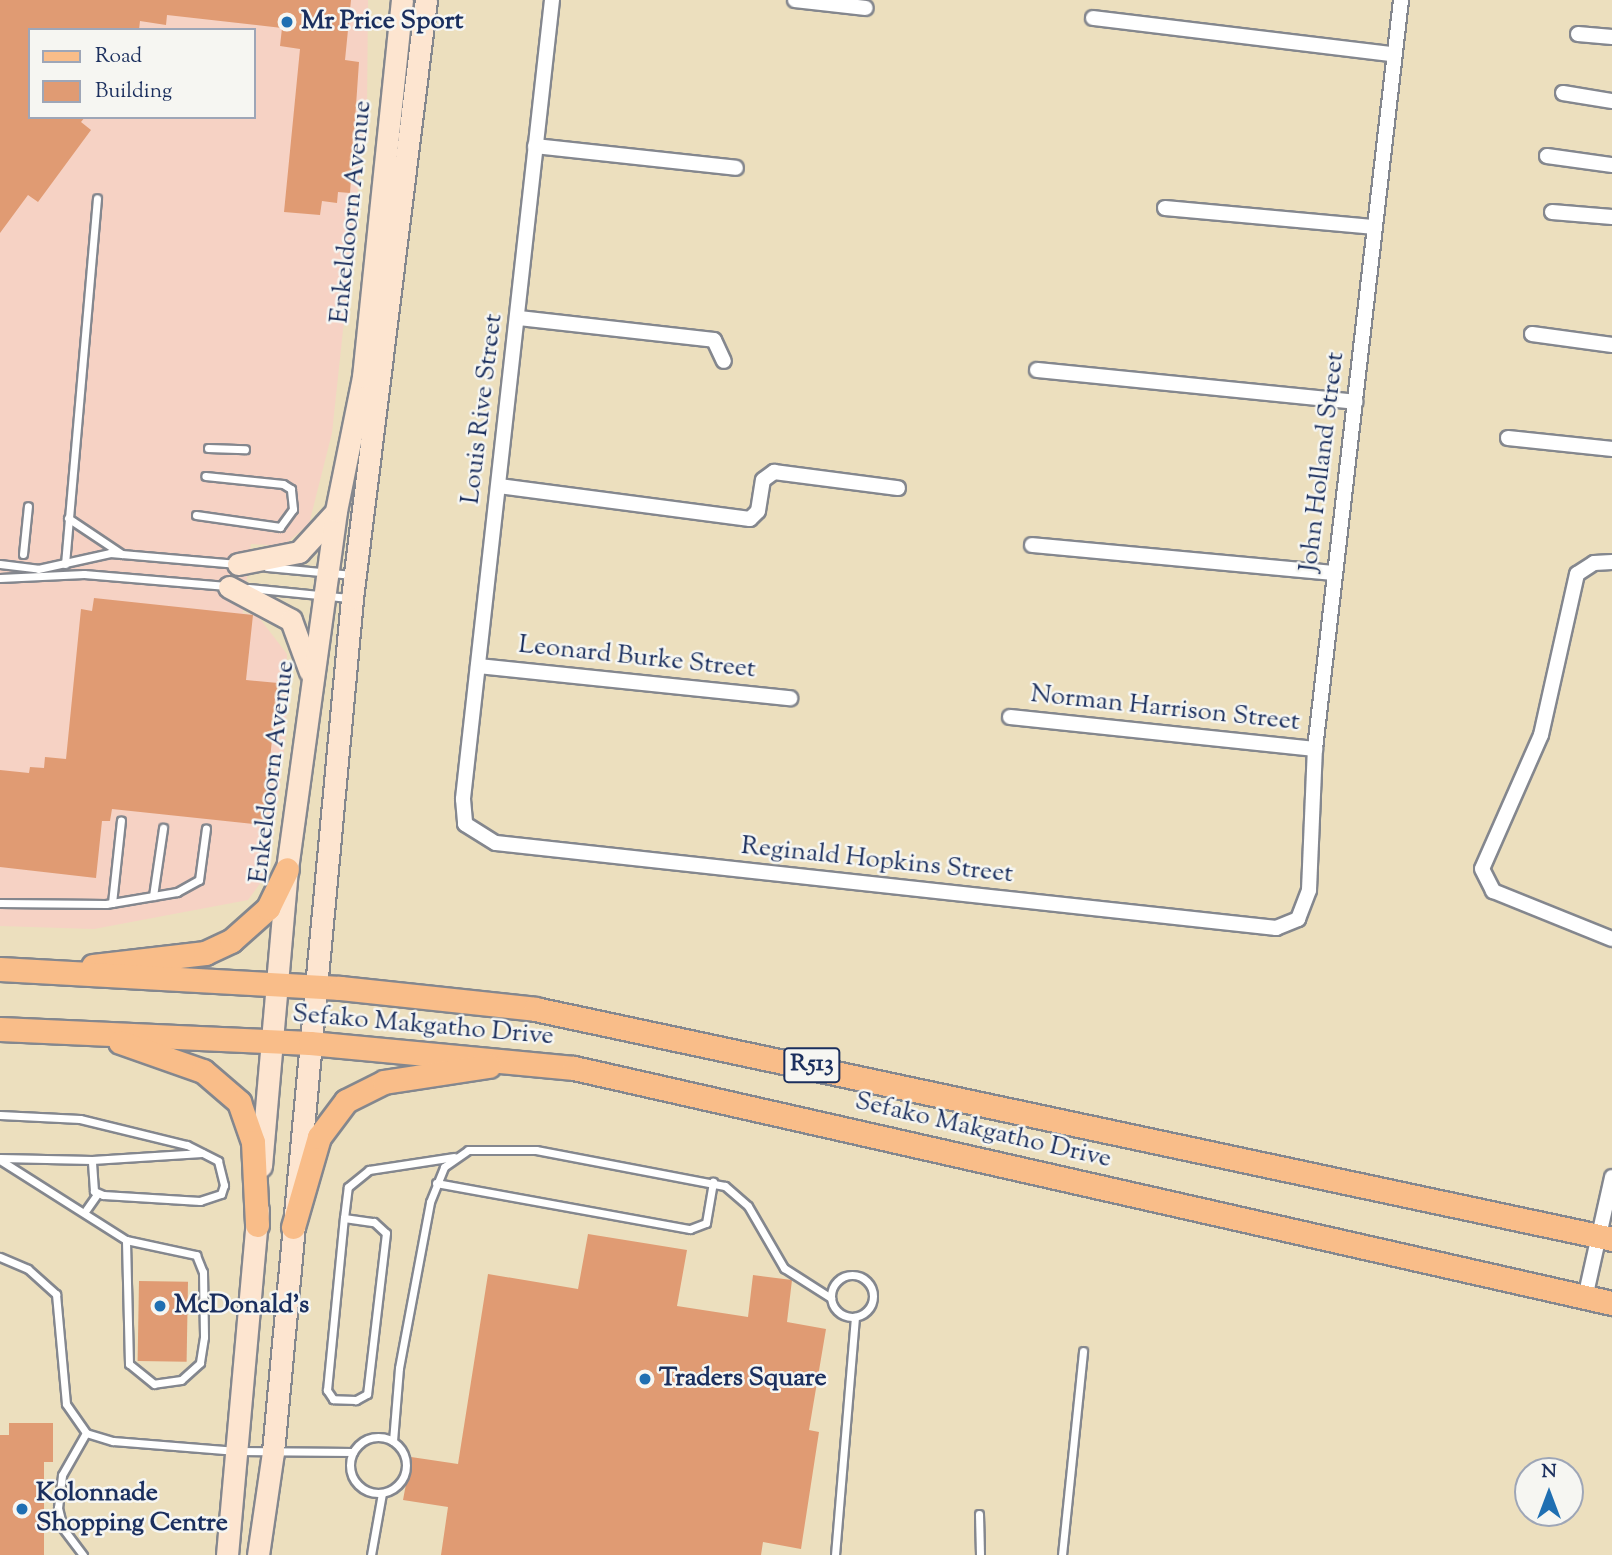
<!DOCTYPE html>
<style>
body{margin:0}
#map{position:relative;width:1612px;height:1555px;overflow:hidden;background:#ecdfbe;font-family:"Sorts Mill Goudy",serif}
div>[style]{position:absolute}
.built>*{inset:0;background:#f6d2c4}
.building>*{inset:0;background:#e09b73;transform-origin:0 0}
.roads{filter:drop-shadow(2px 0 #84878e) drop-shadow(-2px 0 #84878e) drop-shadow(0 2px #84878e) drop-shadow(0 -2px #84878e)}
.lane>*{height:7px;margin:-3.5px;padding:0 3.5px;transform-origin:3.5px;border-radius:3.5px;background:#fff}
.lane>.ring{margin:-3.5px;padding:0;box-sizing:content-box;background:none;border:7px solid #fff;border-radius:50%}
.street>*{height:14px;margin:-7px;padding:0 7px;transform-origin:7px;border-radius:7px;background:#fff}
.secondary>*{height:21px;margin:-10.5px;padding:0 10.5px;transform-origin:10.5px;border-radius:10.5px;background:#fde5d0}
.primary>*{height:23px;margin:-11.5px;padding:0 11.5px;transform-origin:11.5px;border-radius:11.5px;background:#f9bd89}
.dots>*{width:19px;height:19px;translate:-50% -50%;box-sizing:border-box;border:4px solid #f6f6f2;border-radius:50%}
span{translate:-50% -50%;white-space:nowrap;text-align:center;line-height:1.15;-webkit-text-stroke:5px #f6f6f2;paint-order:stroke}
.shield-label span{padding:2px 5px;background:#f6f6f2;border:2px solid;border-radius:5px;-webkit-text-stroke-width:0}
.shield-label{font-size:24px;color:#1b2f5e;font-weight:700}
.poi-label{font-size:26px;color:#1b2f5e;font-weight:700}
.left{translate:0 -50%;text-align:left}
.street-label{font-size:26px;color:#1b2f5e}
.legend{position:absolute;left:28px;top:28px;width:228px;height:91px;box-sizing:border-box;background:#f6f6f2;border:2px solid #9ea6b7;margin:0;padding:9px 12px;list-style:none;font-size:21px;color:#1b2f5e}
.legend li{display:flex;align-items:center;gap:14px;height:35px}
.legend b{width:35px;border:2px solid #9ea6b7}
.north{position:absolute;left:1514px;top:1457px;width:70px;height:70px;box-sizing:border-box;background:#f6f6f2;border:2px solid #9ea6b7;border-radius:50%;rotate:0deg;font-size:19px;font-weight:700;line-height:28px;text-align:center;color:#1b2f5e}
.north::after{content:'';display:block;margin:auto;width:24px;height:32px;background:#1f6fb2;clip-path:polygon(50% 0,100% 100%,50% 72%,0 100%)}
</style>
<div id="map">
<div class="built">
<i style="clip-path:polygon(evenodd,0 0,368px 0,367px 105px,332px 433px,309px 524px,283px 546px,251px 544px,247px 578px,243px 613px,257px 615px,287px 654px,286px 735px,269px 871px,248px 900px,94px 929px,0 926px,0 0,30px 30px,254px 30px,254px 117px,30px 117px,30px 30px)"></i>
</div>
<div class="building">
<i style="clip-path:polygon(0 0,351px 0,345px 60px,359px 62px,350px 193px,338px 192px,337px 203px,322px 201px,320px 215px,284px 212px,300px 49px,280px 46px,282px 28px,167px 15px,166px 25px,140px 21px,139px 30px,30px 30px,30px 117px,85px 117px,81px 122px,91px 130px,38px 202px,28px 195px,0 233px)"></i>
<i style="clip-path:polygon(94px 598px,253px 615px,246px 680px,278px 683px,263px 825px,112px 809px,110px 821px,102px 821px,96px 878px,0 867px,0 770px,29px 773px,30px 767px,44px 768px,45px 757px,66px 759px,81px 609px,92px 611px)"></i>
<i style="clip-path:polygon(588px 1234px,687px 1250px,677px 1306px,748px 1317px,753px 1275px,792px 1280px,787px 1322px,826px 1329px,809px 1430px,819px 1432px,801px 1549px,763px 1542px,761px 1555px,441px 1555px,448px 1507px,403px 1500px,411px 1457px,458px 1464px,488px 1274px,578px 1289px)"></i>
<i style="left:139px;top:1281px;width:49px;height:80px;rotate:1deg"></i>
<i style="clip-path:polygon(9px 1423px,53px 1423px,53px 1462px,44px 1462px,44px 1555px,0 1555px,0 1435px,9px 1435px)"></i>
</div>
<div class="roads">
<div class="lane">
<i style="left:208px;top:448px;width:37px;rotate:2deg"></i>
<i style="left:196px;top:515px;width:85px;rotate:8.1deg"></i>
<i style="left:280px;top:527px;width:22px;rotate:-54deg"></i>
<i style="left:293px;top:509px;width:20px;rotate:-96deg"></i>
<i style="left:291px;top:489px;width:9px;rotate:-148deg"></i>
<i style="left:283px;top:484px;width:78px;rotate:-174.1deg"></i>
<i style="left:68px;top:518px;width:65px;rotate:33.7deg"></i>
<i style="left:23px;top:554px;width:48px;rotate:-84.1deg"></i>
<i style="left:0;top:564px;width:38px;rotate:7deg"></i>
<i style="left:38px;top:569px;width:74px;rotate:-12.5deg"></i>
<i style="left:110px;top:553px;width:128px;rotate:4.9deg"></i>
<i style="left:65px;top:564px;width:367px;rotate:-85deg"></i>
<i style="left:267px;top:567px;width:86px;rotate:5.3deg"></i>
<i style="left:0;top:578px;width:84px;rotate:-2.7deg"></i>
<i style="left:84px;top:574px;width:143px;rotate:4.8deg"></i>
<i style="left:249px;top:588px;width:100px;rotate:5.8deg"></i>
<i style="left:153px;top:896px;width:69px;rotate:-81.6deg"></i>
<i style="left:0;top:903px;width:106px;rotate:0.5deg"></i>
<i style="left:106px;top:904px;width:72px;rotate:-9.6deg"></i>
<i style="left:177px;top:892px;width:25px;rotate:-29deg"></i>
<i style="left:199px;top:880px;width:52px;rotate:-82.3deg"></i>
<i style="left:112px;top:903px;width:83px;rotate:-83.8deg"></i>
<i style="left:0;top:1115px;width:80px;rotate:2.9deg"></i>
<i style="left:80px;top:1119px;width:110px;rotate:13.7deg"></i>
<i style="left:187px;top:1145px;width:35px;rotate:27deg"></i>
<i style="left:218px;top:1161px;width:25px;rotate:76deg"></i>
<i style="left:224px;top:1185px;width:9px;rotate:108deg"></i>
<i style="left:221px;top:1194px;width:22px;rotate:162deg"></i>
<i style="left:200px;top:1201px;width:97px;rotate:-176.5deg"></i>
<i style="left:103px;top:1195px;width:10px;rotate:-156deg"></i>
<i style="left:94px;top:1191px;width:31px;rotate:-94deg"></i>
<i style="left:92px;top:1160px;width:92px;rotate:-178.8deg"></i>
<i style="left:0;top:1160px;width:149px;rotate:32.4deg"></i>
<i style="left:126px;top:1240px;width:72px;rotate:12.1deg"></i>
<i style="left:196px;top:1255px;width:18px;rotate:68deg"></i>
<i style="left:203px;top:1272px;width:65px;rotate:89.1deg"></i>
<i style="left:204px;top:1337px;width:26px;rotate:99deg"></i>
<i style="left:200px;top:1363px;width:25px;rotate:138deg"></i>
<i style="left:181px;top:1380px;width:27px;rotate:172deg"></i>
<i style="left:154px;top:1384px;width:32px;rotate:-141deg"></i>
<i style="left:129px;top:1364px;width:124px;rotate:-91.4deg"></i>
<i style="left:92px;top:1160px;width:110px;rotate:-3.6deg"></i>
<i style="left:436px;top:1183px;width:258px;rotate:10.3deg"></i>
<i style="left:690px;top:1229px;width:17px;rotate:-21deg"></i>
<i style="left:706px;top:1223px;width:42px;rotate:-80.3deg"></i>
<i style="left:86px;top:1210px;width:19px;rotate:-55deg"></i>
<i style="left:344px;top:1218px;width:30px;rotate:8deg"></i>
<i style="left:374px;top:1222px;width:16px;rotate:43deg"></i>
<i style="left:386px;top:1233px;width:162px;rotate:96.7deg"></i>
<i style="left:367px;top:1394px;width:13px;rotate:151deg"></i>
<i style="left:356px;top:1400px;width:23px;rotate:-178deg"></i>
<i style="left:333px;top:1399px;width:11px;rotate:-124deg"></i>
<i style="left:327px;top:1390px;width:173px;rotate:-84.4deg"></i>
<i style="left:344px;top:1218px;width:31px;rotate:-83deg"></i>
<i style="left:348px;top:1187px;width:27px;rotate:-39deg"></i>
<i style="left:369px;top:1170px;width:86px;rotate:-8.7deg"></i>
<i style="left:0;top:1257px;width:30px;rotate:23deg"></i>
<i style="left:28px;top:1269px;width:38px;rotate:42deg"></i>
<i style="left:56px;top:1294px;width:110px;rotate:84.8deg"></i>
<i style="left:66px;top:1404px;width:35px;rotate:55deg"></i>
<i style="left:86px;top:1433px;width:28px;rotate:17deg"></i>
<i style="left:113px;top:1441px;width:124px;rotate:4.6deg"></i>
<i style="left:237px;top:1451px;width:116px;rotate:0.5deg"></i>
<i class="ring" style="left:831px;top:1275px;width:35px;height:35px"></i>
<i class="ring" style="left:350px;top:1437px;width:49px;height:49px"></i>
<i style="left:393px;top:1441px;width:73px;rotate:-85.3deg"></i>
<i style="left:399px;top:1368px;width:169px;rotate:-79.4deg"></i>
<i style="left:430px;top:1202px;width:38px;rotate:-68deg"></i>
<i style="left:444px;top:1167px;width:29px;rotate:-35deg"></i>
<i style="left:468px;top:1150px;width:68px"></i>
<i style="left:536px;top:1150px;width:192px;rotate:10.8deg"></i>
<i style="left:725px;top:1186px;width:30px;rotate:41deg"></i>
<i style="left:748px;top:1206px;width:72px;rotate:59.9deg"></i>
<i style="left:784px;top:1268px;width:56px;rotate:32.6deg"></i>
<i style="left:979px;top:1514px;width:41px;rotate:88.6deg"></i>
<i style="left:83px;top:1555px;width:34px;rotate:-127deg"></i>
<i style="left:63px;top:1528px;width:21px;rotate:-104deg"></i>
<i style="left:58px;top:1508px;width:33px;rotate:-83deg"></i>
<i style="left:62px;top:1475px;width:48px;rotate:-60.3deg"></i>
<i style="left:371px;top:1555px;width:63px;rotate:-79.9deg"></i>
<i style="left:835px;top:1555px;width:239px;rotate:-85.2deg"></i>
<i style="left:1062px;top:1555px;width:205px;rotate:-84.1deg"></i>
</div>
<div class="street">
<i style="left:552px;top:0;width:804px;rotate:96.36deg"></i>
<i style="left:463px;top:799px;width:25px;rotate:85deg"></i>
<i style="left:465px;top:824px;width:36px;rotate:32deg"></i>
<i style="left:496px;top:843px;width:785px;rotate:6.22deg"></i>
<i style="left:1276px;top:928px;width:24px;rotate:-22deg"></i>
<i style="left:1298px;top:919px;width:31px;rotate:-69deg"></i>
<i style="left:1309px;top:890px;width:141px;rotate:-87.6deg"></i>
<i style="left:1315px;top:749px;width:754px;rotate:-83.45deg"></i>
<i style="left:795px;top:0;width:71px;rotate:6.4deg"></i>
<i style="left:1093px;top:18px;width:301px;rotate:6.9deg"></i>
<i style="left:1578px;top:34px;width:34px;rotate:5deg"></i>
<i style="left:1563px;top:93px;width:50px;rotate:9.3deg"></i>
<i style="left:535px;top:146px;width:202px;rotate:6.2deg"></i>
<i style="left:1547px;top:156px;width:66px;rotate:7.9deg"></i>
<i style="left:1165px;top:208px;width:211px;rotate:5.2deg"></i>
<i style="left:1552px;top:212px;width:60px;rotate:4.8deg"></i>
<i style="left:519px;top:318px;width:196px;rotate:6.4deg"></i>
<i style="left:714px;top:340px;width:23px;rotate:65deg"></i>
<i style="left:1532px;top:334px;width:81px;rotate:7.8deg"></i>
<i style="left:1037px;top:370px;width:320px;rotate:5.7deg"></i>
<i style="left:1508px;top:438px;width:105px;rotate:6deg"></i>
<i style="left:499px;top:486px;width:253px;rotate:7.5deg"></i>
<i style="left:750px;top:519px;width:11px;rotate:-45deg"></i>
<i style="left:758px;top:511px;width:31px;rotate:-81deg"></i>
<i style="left:763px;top:480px;width:14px;rotate:-36deg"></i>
<i style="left:774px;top:472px;width:125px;rotate:7.4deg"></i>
<i style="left:1032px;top:545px;width:304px;rotate:5.3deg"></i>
<i style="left:1612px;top:562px;width:18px;rotate:177deg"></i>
<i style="left:1594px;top:563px;width:20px;rotate:147deg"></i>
<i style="left:1577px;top:574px;width:165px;rotate:102.6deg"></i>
<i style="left:1541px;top:735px;width:146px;rotate:113.8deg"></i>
<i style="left:1482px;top:869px;width:25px;rotate:63deg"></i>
<i style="left:1493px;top:891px;width:128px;rotate:22deg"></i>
<i style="left:478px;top:666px;width:314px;rotate:5.9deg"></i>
<i style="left:1010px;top:717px;width:307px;rotate:6deg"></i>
<i style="left:1585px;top:1298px;width:124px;rotate:-77.4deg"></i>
</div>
<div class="secondary">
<i style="left:238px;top:564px;width:62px;rotate:-11.1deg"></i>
<i style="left:299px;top:552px;width:50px;rotate:-47.4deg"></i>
<i style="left:229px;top:587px;width:70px;rotate:28deg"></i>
<i style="left:291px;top:620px;width:55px;rotate:69.9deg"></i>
<i style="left:261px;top:1166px;width:298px;rotate:-85deg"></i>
<i style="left:287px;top:869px;width:361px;rotate:-82.2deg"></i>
<i style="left:336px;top:511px;width:137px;rotate:-78.6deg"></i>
<i style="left:363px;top:377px;width:379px;rotate:-84.1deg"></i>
<i style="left:227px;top:1555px;width:347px;rotate:-84.9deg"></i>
<i style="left:258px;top:1555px;width:104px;rotate:-81.7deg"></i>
<i style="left:273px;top:1452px;width:858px;rotate:-84.71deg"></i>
<i style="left:352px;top:598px;width:603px;rotate:-82.95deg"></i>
</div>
<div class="primary">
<i style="left:93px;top:966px;width:113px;rotate:-6.6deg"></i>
<i style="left:205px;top:953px;width:29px;rotate:-25deg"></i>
<i style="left:231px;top:941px;width:50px;rotate:-41.7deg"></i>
<i style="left:268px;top:908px;width:43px;rotate:-64deg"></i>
<i style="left:0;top:969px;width:341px;rotate:3.2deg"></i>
<i style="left:340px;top:988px;width:196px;rotate:6.1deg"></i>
<i style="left:535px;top:1009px;width:1101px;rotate:12.05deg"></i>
<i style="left:0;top:1029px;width:310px;rotate:2.6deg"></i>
<i style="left:310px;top:1043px;width:265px;rotate:5.4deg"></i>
<i style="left:574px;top:1068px;width:1064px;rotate:12.76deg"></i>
<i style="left:120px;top:1042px;width:88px;rotate:19.3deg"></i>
<i style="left:203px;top:1071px;width:48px;rotate:40.7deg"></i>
<i style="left:239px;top:1102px;width:42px;rotate:70.7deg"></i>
<i style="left:253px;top:1142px;width:83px;rotate:87.2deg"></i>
<i style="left:293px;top:1227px;width:94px;rotate:-73.9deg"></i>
<i style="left:319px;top:1137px;width:45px;rotate:-53.1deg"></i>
<i style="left:346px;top:1101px;width:42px;rotate:-26.6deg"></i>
<i style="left:384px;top:1082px;width:106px;rotate:-8.7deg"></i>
</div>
</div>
<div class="dots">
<i style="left:287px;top:22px;background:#1f6fb2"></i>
<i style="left:160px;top:1306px;background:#1f6fb2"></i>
<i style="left:645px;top:1379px;background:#1f6fb2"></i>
<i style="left:22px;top:1509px;background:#1f6fb2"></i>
</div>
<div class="shield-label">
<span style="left:812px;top:1065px">R513</span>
</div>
<div class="poi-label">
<span class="left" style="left:301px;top:22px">Mr Price Sport</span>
<span class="left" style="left:174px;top:1306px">McDonald's</span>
<span class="left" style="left:659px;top:1379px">Traders Square</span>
<span class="left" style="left:36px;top:1509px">Kolonnade<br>Shopping Centre</span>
</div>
<div class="street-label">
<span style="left:352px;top:212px;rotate:-84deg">Enkeldoorn Avenue</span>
<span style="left:483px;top:409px;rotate:-83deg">Louis Rive Street</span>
<span style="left:1323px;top:462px;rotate:-83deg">John Holland Street</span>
<span style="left:637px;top:658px;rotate:6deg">Leonard Burke Street</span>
<span style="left:1165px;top:709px;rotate:6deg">Norman Harrison Street</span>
<span style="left:273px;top:772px;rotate:-83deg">Enkeldoorn Avenue</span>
<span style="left:877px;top:861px;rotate:6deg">Reginald Hopkins Street</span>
<span style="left:423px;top:1026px;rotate:5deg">Sefako Makgatho Drive</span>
<span style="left:983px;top:1131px;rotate:13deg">Sefako Makgatho Drive</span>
</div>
<ul class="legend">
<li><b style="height:9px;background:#f9bd89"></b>Road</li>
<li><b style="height:19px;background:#e09b73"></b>Building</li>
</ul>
<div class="north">N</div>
</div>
